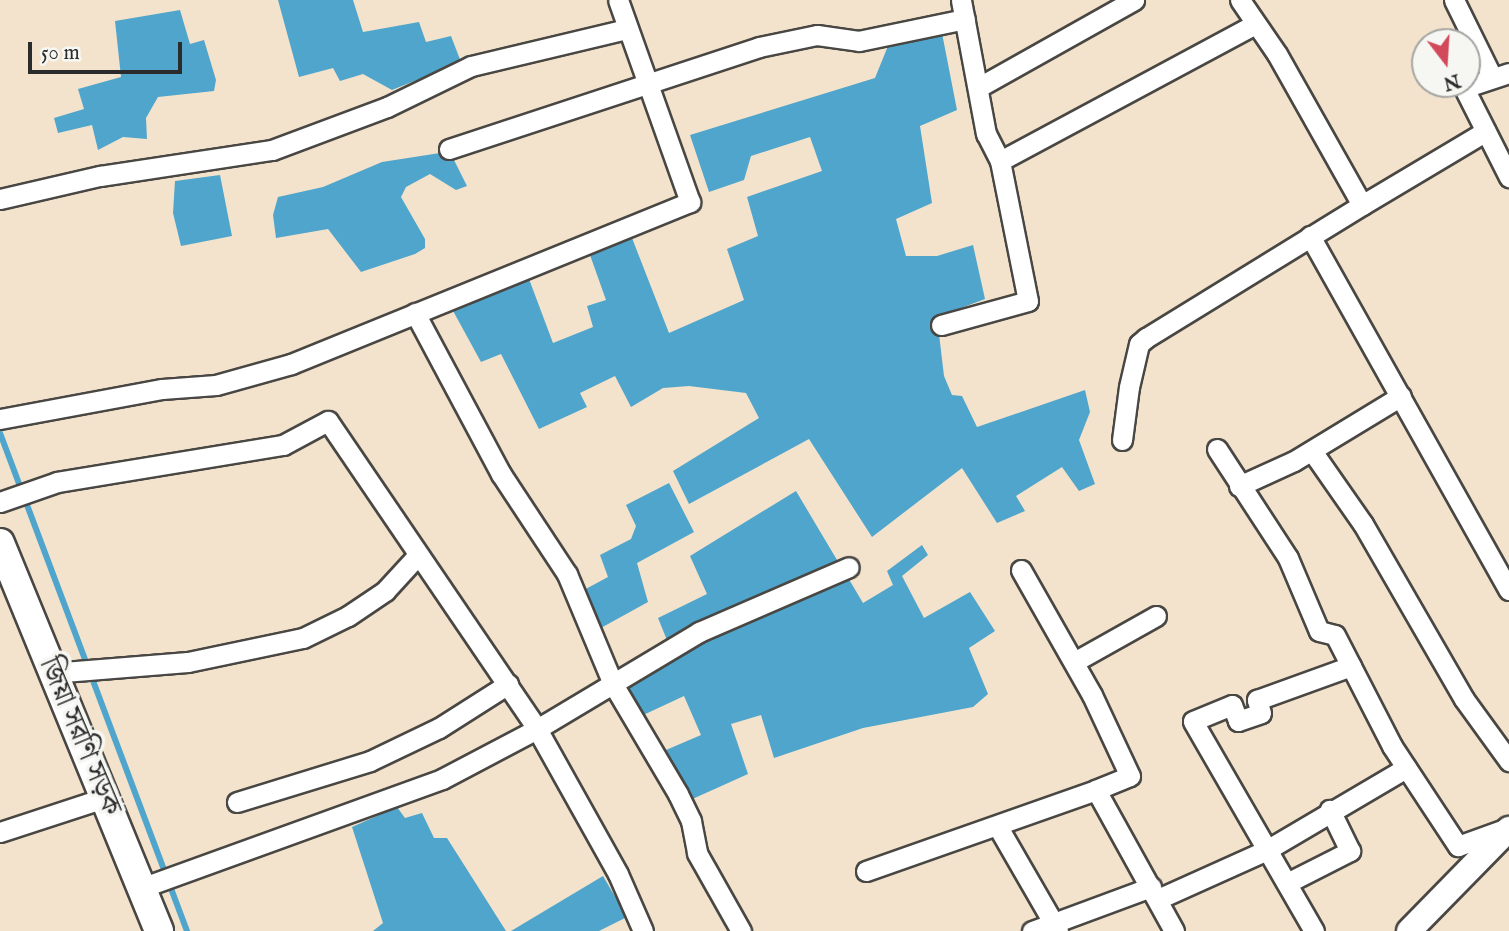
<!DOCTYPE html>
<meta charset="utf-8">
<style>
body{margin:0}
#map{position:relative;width:1509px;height:931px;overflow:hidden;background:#f3e3cc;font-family:"IM FELL English","Noto Serif Bengali",serif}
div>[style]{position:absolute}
.water>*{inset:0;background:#4fa5cb}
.stream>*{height:6px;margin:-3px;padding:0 3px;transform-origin:3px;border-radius:3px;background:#4fa5cb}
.roads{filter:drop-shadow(2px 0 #494743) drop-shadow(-2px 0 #494743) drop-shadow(0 2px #494743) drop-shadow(0 -2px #494743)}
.minor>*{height:19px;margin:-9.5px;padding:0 9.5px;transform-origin:9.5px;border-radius:9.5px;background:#fff}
.tertiary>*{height:24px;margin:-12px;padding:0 12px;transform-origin:12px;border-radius:12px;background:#fff}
.secondary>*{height:28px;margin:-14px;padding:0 14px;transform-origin:14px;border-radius:14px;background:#fff}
span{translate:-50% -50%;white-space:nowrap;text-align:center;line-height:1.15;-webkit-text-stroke:7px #f6f6f2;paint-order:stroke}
.street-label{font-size:28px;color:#2b2b2b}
.north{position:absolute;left:1411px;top:28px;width:70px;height:70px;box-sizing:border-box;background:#f6f6f2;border:2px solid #a5a5a2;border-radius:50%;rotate:163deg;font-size:19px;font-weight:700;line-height:28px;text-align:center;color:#2b2b2b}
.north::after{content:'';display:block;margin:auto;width:24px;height:32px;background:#d1495b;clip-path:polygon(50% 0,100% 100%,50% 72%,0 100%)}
.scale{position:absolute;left:28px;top:42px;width:154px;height:32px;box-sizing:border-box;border:4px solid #2b2b2b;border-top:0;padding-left:9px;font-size:21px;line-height:24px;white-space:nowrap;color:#2b2b2b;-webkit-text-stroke:5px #f6f6f2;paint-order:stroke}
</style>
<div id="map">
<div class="water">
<i style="clip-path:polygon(278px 0,353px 0,363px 32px,419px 22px,426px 42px,451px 36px,461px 62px,392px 90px,363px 74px,340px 81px,333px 68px,299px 77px)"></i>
<i style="clip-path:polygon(180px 10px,190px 44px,204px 40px,216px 80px,214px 91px,158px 97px,146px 118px,147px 139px,123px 137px,98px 150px,92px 125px,58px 133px,54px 118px,84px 109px,78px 89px,121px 77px,115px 21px)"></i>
<i style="clip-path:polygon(941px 28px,957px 110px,920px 126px,932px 203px,896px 219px,906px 256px,937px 256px,973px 245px,985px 299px,937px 317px,944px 376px,952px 395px,962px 396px,977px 427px,1085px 390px,1090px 412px,1079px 440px,1095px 484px,1079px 491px,1062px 467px,1016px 496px,1025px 511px,997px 523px,962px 468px,872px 537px,809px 439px,689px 504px,673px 471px,759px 418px,746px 393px,689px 386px,663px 388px,631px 407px,615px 376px,580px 393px,587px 407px,539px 429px,501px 354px,481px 362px,452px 309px,529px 279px,553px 343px,593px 327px,587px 306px,606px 300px,590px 255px,632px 238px,669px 333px,744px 300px,727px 249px,758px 236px,747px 197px,822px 171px,810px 137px,751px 156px,744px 180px,709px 192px,690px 135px,875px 78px,890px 41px)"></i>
<i style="clip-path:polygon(440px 153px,453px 158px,467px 186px,456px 190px,430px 174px,406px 187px,401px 197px,425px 239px,425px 248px,415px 254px,361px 272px,328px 229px,276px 238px,273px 215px,278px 197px,323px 187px,382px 162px)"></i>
<i style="clip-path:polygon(220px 175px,232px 236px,181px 246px,173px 213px,175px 181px)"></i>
<i style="clip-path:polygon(669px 483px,694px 532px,637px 563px,648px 602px,599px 629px,582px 591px,608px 577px,600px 555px,631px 539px,636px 526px,626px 505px)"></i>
<i style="clip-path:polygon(796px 491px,840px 565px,669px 645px,658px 618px,707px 594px,690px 556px)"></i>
<i style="clip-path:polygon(922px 545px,928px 555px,902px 576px,924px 618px,970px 592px,995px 631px,969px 648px,988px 694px,973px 707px,863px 728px,774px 758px,761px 715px,731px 724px,748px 774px,688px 801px,659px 753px,701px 735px,684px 696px,639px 717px,620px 686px,691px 643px,847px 576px,863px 603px,893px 585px,887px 571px)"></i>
<i style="clip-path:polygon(397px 807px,405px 818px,422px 813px,434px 838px,447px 838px,506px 931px,373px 931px,383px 923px,352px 827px)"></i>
<i style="clip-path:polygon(603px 876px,627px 917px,599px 931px,511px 931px)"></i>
</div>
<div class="stream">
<i style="left:0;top:433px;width:532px;rotate:69.42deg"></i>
</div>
<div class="roads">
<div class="minor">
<i style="left:1240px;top:0;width:65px;rotate:55.6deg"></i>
<i style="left:1277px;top:54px;width:173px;rotate:60.6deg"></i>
<i style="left:1362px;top:205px;width:144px;rotate:-30.8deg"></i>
<i style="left:1454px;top:0;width:86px;rotate:63.7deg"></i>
<i style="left:1509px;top:73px;width:47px;rotate:161.6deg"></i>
<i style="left:1464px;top:88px;width:100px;rotate:63.2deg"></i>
<i style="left:979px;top:87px;width:178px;rotate:-29.3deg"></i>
<i style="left:449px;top:149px;width:326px;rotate:-18.2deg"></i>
<i style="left:759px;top:47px;width:59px;rotate:-11.7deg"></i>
<i style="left:817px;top:35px;width:42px;rotate:8.1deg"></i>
<i style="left:859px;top:41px;width:108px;rotate:-11.7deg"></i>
<i style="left:1000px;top:161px;width:290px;rotate:-28.2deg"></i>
<i style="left:0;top:199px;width:103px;rotate:-13deg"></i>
<i style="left:100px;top:176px;width:174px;rotate:-8.6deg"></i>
<i style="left:272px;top:150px;width:123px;rotate:-20.5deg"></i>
<i style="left:387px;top:107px;width:93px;rotate:-26deg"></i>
<i style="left:471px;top:66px;width:159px;rotate:-13.4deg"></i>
<i style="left:1310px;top:236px;width:406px;rotate:60.7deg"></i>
<i style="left:415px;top:313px;width:183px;rotate:61.9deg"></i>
<i style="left:501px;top:474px;width:120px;rotate:56.6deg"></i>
<i style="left:567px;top:574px;width:119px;rotate:67.3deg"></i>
<i style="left:613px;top:684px;width:128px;rotate:59.4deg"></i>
<i style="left:678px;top:794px;width:30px;rotate:64deg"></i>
<i style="left:691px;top:821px;width:33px;rotate:79deg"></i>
<i style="left:697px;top:853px;width:90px;rotate:60.6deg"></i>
<i style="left:941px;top:325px;width:90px;rotate:-15.4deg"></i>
<i style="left:1028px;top:301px;width:143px;rotate:-101.3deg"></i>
<i style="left:1000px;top:161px;width:30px;rotate:-117deg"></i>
<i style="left:986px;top:134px;width:136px;rotate:-100.6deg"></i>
<i style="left:0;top:419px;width:165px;rotate:-10.5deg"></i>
<i style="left:162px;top:389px;width:54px;rotate:-4.2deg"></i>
<i style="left:216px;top:385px;width:78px;rotate:-15.6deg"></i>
<i style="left:291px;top:364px;width:431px;rotate:-22.1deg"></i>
<i style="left:690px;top:202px;width:214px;rotate:-109.6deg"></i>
<i style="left:1122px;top:440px;width:53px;rotate:-82.5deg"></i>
<i style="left:1129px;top:387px;width:44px;rotate:-76.9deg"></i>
<i style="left:1139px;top:344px;width:9px;rotate:-41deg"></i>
<i style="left:1146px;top:338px;width:254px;rotate:-31.6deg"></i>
<i style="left:1217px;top:449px;width:130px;rotate:56.9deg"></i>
<i style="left:1288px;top:558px;width:79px;rotate:67deg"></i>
<i style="left:1319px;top:631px;width:16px;rotate:14deg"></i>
<i style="left:1335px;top:635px;width:125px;rotate:62.8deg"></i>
<i style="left:1392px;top:746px;width:120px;rotate:56.6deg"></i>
<i style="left:1458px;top:846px;width:50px;rotate:-19.9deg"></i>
<i style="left:1312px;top:451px;width:89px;rotate:55.1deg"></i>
<i style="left:1363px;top:524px;width:202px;rotate:60deg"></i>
<i style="left:1464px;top:699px;width:77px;rotate:54deg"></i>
<i style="left:1239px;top:486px;width:60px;rotate:-24.4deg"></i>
<i style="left:1294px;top:461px;width:125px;rotate:-31.3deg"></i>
<i style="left:0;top:502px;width:60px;rotate:-19.3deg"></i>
<i style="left:57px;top:482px;width:229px;rotate:-9.3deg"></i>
<i style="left:283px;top:445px;width:51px;rotate:-28.1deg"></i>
<i style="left:328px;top:421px;width:372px;rotate:55.8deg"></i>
<i style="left:537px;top:729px;width:166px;rotate:60.8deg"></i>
<i style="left:618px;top:874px;width:62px;rotate:66.3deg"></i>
<i style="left:1021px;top:570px;width:144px;rotate:60.4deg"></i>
<i style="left:1092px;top:695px;width:89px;rotate:64.9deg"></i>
<i style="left:1130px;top:776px;width:37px;rotate:158deg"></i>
<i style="left:1074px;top:662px;width:94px;rotate:-29.3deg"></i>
<i style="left:51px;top:673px;width:137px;rotate:-4.6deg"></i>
<i style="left:188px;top:662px;width:117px;rotate:-11.8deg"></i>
<i style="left:303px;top:638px;width:50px;rotate:-26.1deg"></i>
<i style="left:348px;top:616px;width:45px;rotate:-34deg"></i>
<i style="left:385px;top:591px;width:49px;rotate:-47.5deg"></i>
<i style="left:237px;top:802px;width:139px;rotate:-17.1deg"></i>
<i style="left:370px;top:761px;width:76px;rotate:-25.6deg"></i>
<i style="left:439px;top:728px;width:82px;rotate:-32.5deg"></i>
<i style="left:998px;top:827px;width:120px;rotate:60deg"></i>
<i style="left:0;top:832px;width:109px;rotate:-18.1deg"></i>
<i style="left:866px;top:871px;width:244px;rotate:-19.4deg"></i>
<i style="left:1096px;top:790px;width:161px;rotate:61deg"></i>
<i style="left:1287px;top:883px;width:71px;rotate:-26.9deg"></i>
<i style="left:1350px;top:851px;width:46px;rotate:-116deg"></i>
<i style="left:141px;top:888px;width:320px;rotate:-19.9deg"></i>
<i style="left:442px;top:779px;width:107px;rotate:-27.8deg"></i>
<i style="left:537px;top:729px;width:189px;rotate:-30.9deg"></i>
<i style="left:699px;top:632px;width:163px;rotate:-23.4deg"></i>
<i style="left:1158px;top:899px;width:117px;rotate:-24.2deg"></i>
<i style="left:1265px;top:851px;width:164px;rotate:-30.5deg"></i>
<i style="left:1032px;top:931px;width:127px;rotate:-20.3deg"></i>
<i style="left:1314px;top:931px;width:242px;rotate:-120deg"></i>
<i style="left:1193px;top:721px;width:42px;rotate:-22.3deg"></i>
<i style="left:1232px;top:705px;width:17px;rotate:69deg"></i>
<i style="left:1238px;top:721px;width:24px;rotate:-19deg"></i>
<i style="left:1261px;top:713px;width:14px;rotate:-107deg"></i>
<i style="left:1257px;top:700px;width:100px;rotate:-19.9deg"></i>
</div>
<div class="tertiary">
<i style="left:1409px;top:931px;width:143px;rotate:-45.6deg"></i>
</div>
<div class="secondary">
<i style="left:0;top:543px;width:419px;rotate:67.7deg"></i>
</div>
</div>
<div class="street-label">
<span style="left:79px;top:737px;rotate:67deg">জিয়া সরণি সড়ক</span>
</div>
<div class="north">N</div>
<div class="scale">50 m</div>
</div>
